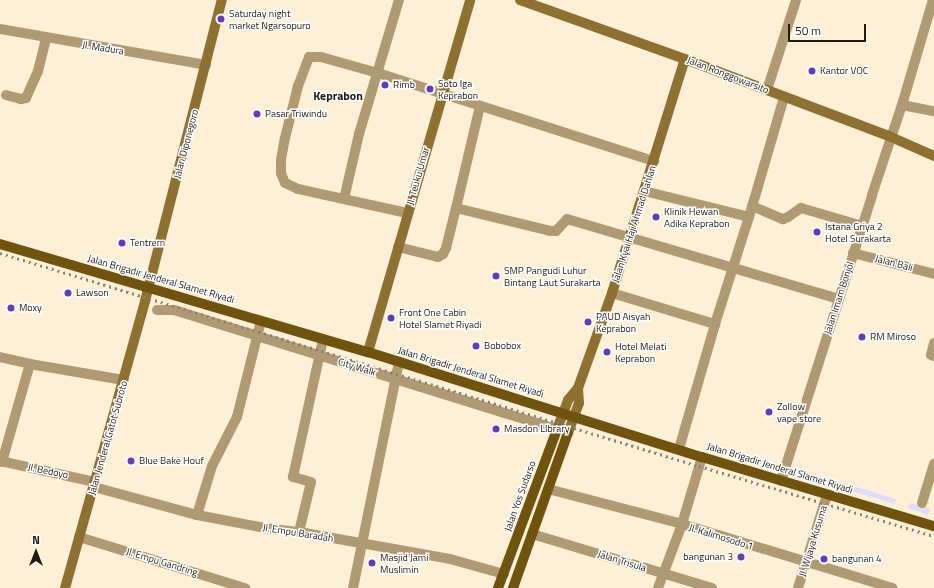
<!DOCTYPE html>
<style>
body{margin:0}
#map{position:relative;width:934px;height:588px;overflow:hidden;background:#fef0d6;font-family:"Titillium Web",sans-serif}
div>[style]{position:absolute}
.green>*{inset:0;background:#e1dcfb;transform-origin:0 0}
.street>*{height:10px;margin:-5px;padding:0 5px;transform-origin:5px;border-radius:5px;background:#af9a73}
.secondary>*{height:10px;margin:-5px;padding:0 5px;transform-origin:5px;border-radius:5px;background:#8e7032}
.primary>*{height:10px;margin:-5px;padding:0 5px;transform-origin:5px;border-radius:5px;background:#70530f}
.rail>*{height:3px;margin-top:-1.5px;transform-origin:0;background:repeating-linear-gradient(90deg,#8c8271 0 2px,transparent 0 6px)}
.dots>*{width:11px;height:11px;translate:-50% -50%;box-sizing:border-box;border:2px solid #fff;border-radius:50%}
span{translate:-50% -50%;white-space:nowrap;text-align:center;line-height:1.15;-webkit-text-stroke:3px #fff;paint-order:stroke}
.poi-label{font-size:10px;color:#211c13}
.left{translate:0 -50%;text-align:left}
.right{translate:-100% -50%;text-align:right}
.street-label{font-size:10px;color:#211c13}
.quarter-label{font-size:12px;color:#211c13;font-weight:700}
.north{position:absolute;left:16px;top:532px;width:40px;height:40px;-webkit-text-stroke:3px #fff;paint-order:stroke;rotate:0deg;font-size:11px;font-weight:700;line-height:16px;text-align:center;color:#211c13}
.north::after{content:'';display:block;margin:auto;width:14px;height:18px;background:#211c13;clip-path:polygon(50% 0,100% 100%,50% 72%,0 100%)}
.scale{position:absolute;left:788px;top:24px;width:78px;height:18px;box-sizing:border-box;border:2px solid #211c13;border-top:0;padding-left:5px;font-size:12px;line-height:14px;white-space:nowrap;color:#211c13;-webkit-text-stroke:3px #fff;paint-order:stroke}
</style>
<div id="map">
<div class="green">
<i style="left:794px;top:468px;width:107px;height:5px;rotate:17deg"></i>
<i style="clip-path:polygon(910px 503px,930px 508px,928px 515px,907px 508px)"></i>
</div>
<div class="street">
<i style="left:0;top:29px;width:209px;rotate:9.9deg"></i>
<i style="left:767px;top:90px;width:95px;rotate:-72.1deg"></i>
<i style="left:6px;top:95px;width:16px;rotate:15deg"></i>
<i style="left:21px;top:99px;width:5px;rotate:-11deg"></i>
<i style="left:26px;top:98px;width:30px;rotate:-66deg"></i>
<i style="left:38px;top:71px;width:34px;rotate:-76deg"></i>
<i style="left:902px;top:105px;width:33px;rotate:11deg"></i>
<i style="left:480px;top:106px;width:105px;rotate:103.2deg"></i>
<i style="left:456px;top:208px;width:97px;rotate:13.7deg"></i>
<i style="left:550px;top:231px;width:6px"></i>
<i style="left:556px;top:231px;width:16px;rotate:-47deg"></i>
<i style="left:567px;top:219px;width:283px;rotate:16.4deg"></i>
<i style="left:644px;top:191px;width:108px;rotate:13.9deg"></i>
<i style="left:344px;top:199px;width:67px;rotate:-77deg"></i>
<i style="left:359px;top:134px;width:140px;rotate:-73.4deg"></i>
<i style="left:752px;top:206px;width:34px;rotate:23deg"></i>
<i style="left:783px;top:219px;width:5px;rotate:-22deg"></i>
<i style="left:788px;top:217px;width:16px;rotate:-35deg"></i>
<i style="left:801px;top:208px;width:64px;rotate:16.4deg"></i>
<i style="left:407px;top:213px;width:112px;rotate:-167.6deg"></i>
<i style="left:298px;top:189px;width:14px;rotate:-155deg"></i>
<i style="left:285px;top:183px;width:11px;rotate:-112deg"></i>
<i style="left:281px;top:173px;width:13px;rotate:-90deg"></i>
<i style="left:281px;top:160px;width:22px;rotate:-80deg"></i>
<i style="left:285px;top:138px;width:54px;rotate:-76deg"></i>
<i style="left:298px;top:86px;width:31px;rotate:-69deg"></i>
<i style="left:309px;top:57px;width:12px"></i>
<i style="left:321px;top:57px;width:59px;rotate:15.7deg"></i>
<i style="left:378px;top:73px;width:290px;rotate:17.7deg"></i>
<i style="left:398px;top:247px;width:41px;rotate:14deg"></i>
<i style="left:438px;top:257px;width:6px;rotate:-31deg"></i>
<i style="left:443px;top:254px;width:7px;rotate:-63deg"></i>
<i style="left:446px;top:248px;width:41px;rotate:-76deg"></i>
<i style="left:853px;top:253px;width:84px;rotate:14.5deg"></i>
<i style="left:612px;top:293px;width:108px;rotate:16.8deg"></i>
<i style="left:157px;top:310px;width:17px"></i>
<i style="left:174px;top:310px;width:401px;rotate:17.3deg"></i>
<i style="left:934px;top:343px;width:12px;rotate:104deg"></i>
<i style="left:931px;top:355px;width:3px;rotate:18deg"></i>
<i style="left:0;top:357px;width:31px;rotate:13deg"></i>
<i style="left:30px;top:364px;width:95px;rotate:9.7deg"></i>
<i style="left:679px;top:449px;width:130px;rotate:-73.9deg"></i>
<i style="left:715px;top:324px;width:112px;rotate:-72.4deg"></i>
<i style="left:749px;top:217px;width:125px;rotate:-73.7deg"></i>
<i style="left:0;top:461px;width:97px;rotate:12.5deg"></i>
<i style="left:2px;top:462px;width:102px;rotate:-74.1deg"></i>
<i style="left:781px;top:481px;width:300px;rotate:-72.3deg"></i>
<i style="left:872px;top:195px;width:95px;rotate:-71.6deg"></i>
<i style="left:902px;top:105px;width:109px;rotate:-73.6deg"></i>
<i style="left:94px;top:487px;width:107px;rotate:15.2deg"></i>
<i style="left:197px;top:515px;width:69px;rotate:10.8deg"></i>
<i style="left:265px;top:528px;width:34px;rotate:7deg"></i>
<i style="left:299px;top:532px;width:153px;rotate:10.1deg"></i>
<i style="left:450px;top:559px;width:56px;rotate:15.5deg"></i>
<i style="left:548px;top:489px;width:138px;rotate:14.6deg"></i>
<i style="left:682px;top:524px;width:220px;rotate:16.9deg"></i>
<i style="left:922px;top:503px;width:41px;rotate:-72.9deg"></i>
<i style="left:197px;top:515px;width:51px;rotate:-73deg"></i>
<i style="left:212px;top:466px;width:55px;rotate:-63deg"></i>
<i style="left:237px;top:417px;width:99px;rotate:-76deg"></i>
<i style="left:299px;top:532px;width:51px;rotate:-76.5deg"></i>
<i style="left:311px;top:482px;width:19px;rotate:-164deg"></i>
<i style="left:293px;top:477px;width:141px;rotate:-77.7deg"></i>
<i style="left:532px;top:534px;width:188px;rotate:16.7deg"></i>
<i style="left:79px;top:537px;width:174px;rotate:17.1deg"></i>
<i style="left:353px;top:588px;width:231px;rotate:-78.5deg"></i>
<i style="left:658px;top:588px;width:68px;rotate:-69.4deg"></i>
<i style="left:682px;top:524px;width:70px;rotate:-73.4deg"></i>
<i style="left:798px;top:588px;width:97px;rotate:-72.7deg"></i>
</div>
<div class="secondary">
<i style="left:520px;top:0;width:175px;rotate:19.7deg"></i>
<i style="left:685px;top:59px;width:220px;rotate:20.7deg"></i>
<i style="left:891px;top:137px;width:47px;rotate:23.8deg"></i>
<i style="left:368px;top:352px;width:366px;rotate:-73.8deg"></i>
<i style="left:557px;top:429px;width:31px;rotate:-69deg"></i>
<i style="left:568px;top:400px;width:16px;rotate:-50deg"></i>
<i style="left:568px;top:433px;width:32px;rotate:-70deg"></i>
<i style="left:579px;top:403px;width:15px;rotate:-94deg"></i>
<i style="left:578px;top:388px;width:101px;rotate:-70.3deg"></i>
<i style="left:612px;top:293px;width:245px;rotate:-72.7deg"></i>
<i style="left:65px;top:588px;width:298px;rotate:-74.4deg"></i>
<i style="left:145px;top:301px;width:311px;rotate:-75.7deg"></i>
</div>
<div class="primary">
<i style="left:0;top:244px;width:384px;rotate:16.4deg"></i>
<i style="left:368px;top:352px;width:350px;rotate:17.5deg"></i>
<i style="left:702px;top:457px;width:242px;rotate:16.6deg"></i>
<i style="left:498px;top:588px;width:170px;rotate:-69.6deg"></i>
<i style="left:513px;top:588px;width:164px;rotate:-70.5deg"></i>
</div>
<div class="rail">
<i style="left:0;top:253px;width:731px;rotate:16.95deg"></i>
<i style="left:699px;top:466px;width:245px;rotate:16.6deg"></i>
</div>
<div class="dots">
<i style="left:221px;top:19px;background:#633bb3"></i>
<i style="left:812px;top:71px;background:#633bb3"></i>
<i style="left:385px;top:85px;background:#633bb3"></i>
<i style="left:430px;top:89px;background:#633bb3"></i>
<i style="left:257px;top:114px;background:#633bb3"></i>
<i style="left:656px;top:217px;background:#633bb3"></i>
<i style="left:817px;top:232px;background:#633bb3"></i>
<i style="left:122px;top:243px;background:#633bb3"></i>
<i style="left:496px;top:276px;background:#633bb3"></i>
<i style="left:68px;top:293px;background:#633bb3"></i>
<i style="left:11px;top:308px;background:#633bb3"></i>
<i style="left:391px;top:318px;background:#633bb3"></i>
<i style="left:588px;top:322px;background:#633bb3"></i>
<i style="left:862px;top:337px;background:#633bb3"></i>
<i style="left:476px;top:346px;background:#633bb3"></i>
<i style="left:607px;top:352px;background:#633bb3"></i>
<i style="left:769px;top:412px;background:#633bb3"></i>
<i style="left:496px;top:429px;background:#633bb3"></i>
<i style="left:131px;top:461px;background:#633bb3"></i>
<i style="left:741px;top:557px;background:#633bb3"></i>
<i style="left:824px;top:559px;background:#633bb3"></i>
<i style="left:372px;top:563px;background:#633bb3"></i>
</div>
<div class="poi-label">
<span class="left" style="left:229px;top:19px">Saturday night<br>market Ngarsopuro</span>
<span class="left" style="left:820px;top:71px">Kantor VOC</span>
<span class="left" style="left:438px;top:89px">Soto Iga<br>Keprabon</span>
<span class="left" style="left:393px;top:85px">Rimb</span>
<span class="left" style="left:265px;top:114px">Pasar Triwindu</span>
<span class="left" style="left:664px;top:217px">Klinik Hewan<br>Adika Keprabon</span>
<span class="left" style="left:825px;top:232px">Istana Griya 2<br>Hotel Surakarta</span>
<span class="left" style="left:130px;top:243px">Tentrem</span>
<span class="left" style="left:504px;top:276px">SMP Pangudi Luhur<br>Bintang Laut Surakarta</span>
<span class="left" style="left:76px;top:293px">Lawson</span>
<span class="left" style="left:19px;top:308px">Moxy</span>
<span class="left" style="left:399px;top:318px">Front One Cabin<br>Hotel Slamet Riyadi</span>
<span class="left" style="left:596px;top:322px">PAUD Aisyah<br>Keprabon</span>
<span class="left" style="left:870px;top:337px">RM Miroso</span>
<span class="left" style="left:484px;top:346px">Bobobox</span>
<span class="left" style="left:615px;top:352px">Hotel Melati<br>Keprabon</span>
<span class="left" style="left:777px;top:412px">Zollow<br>vape store</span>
<span class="left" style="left:504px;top:429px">Masdon LIbrary</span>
<span class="left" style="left:139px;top:461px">Blue Bake Houf</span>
<span class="left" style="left:380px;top:563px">Masjid Jami<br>Muslimin</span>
<span class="right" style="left:733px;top:557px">bangunan 3</span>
<span class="left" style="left:832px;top:559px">bangunan 4</span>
</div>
<div class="street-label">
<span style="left:103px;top:48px;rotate:9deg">Jl. Madura</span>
<span style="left:728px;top:75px;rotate:21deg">Jalan Ronggowarsito</span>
<span style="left:186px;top:144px;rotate:-75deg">Jalan Diponegoro</span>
<span style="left:418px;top:176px;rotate:-74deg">Jl. Teuku Umar</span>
<span style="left:634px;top:224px;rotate:-72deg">Jalan Kyai Haji Ahmad Dahlan</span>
<span style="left:894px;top:263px;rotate:15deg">Jalan Bali</span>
<span style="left:161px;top:279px;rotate:16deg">Jalan Brigadir Jenderal Slamet Riyadi</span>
<span style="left:839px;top:298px;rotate:-72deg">Jalan Imam Bonjol</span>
<span style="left:357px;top:367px;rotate:17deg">City Walk</span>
<span style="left:471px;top:372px;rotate:17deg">Jalan Brigadir Jenderal Slamet Riyadi</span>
<span style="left:108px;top:438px;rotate:-74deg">Jalan Jenderal Gatot Subroto</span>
<span style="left:780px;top:468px;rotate:17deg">Jalan Brigadir Jenderal Slamet Riyadi</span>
<span style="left:48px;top:471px;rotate:12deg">Jl. Bedoyo</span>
<span style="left:520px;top:496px;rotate:-70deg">Jalan Yos Sudarso</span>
<span style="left:298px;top:533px;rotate:9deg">Jl. Empu Baradah</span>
<span style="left:721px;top:537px;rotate:17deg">Jl. Kalimosodo 1</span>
<span style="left:813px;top:541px;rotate:-73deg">Jl. Wijaya Kusuma</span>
<span style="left:622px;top:561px;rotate:17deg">Jalan Trisula</span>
<span style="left:162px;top:562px;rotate:17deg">Jl. Empu Gandring</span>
</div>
<div class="quarter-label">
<span style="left:338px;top:96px">Keprabon</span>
</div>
<div class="north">N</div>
<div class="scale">50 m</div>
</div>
